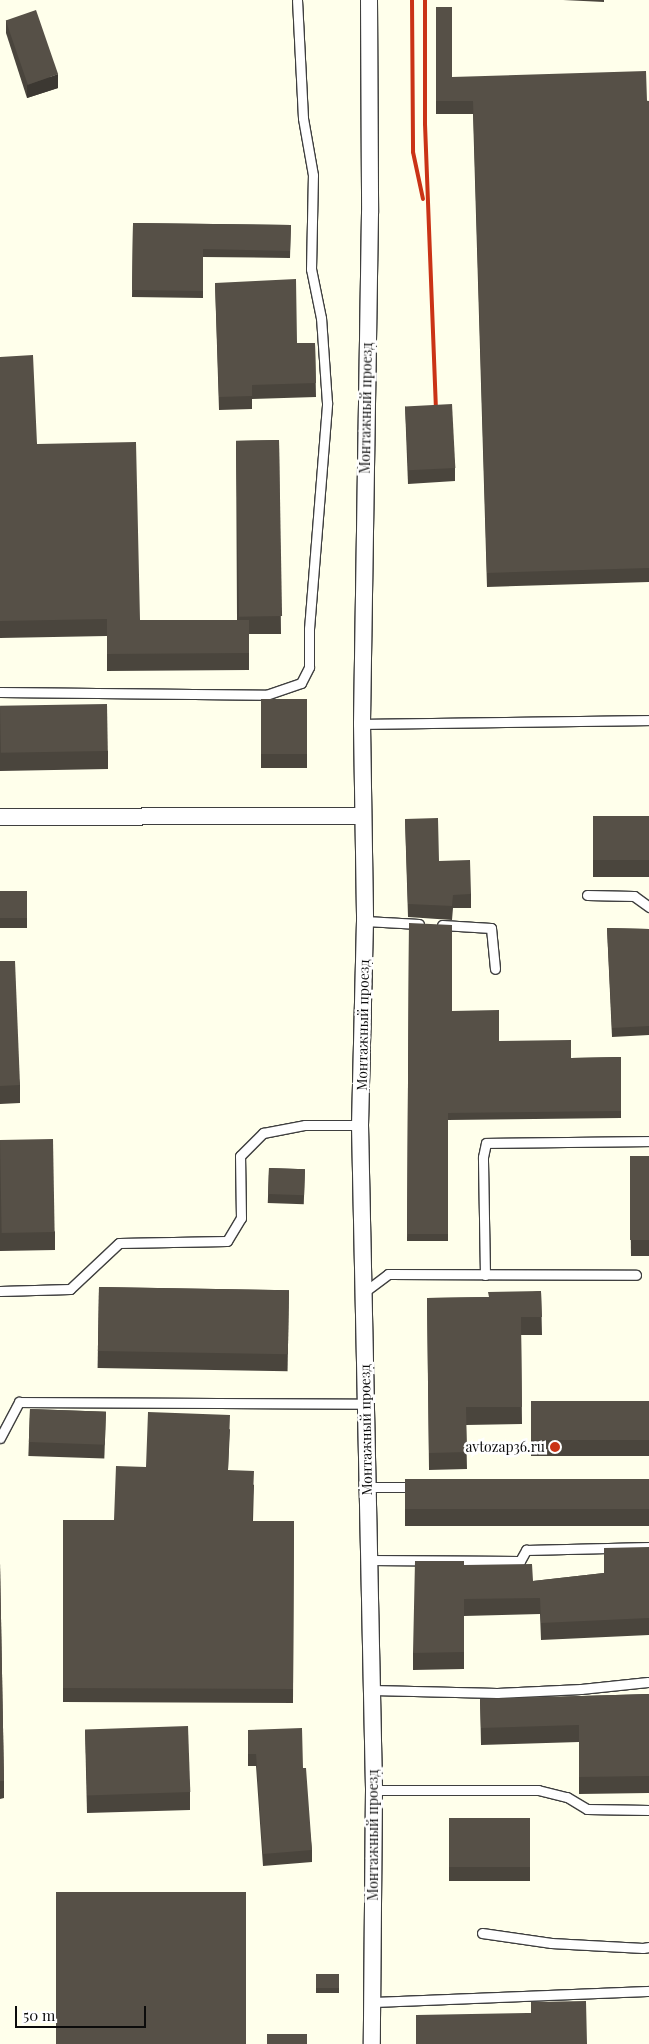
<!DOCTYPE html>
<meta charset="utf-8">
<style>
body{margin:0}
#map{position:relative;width:649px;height:2044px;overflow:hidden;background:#ffffeb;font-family:"Playfair Display",serif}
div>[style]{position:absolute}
.roads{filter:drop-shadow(1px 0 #3f3f3f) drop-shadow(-1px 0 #3f3f3f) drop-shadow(0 1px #3f3f3f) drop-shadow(0 -1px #3f3f3f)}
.lane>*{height:9px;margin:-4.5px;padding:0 4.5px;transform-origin:4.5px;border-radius:4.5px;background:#fff}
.street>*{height:16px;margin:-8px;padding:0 8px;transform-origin:8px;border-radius:8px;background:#fff}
.rail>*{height:4px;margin:-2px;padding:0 2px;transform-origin:2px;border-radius:2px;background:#ca3316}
.wall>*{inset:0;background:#4a453d;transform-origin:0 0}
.shaded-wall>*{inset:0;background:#3c3832}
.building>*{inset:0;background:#565047;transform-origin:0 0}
.dots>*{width:14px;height:14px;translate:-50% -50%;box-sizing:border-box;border:2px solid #fff;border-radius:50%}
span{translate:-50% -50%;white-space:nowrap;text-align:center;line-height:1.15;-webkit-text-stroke:5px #fff;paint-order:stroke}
.street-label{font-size:14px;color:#0c0c0c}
.poi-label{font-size:14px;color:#0c0c0c}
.right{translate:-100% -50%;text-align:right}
.scale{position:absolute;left:15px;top:2006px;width:131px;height:22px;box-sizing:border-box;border:2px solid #0c0c0c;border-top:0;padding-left:6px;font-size:15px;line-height:18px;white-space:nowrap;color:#0c0c0c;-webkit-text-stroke:4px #fff;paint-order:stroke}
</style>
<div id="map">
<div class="roads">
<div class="lane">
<i style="left:0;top:692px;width:266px;rotate:0.6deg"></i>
<i style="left:266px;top:695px;width:37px;rotate:-19deg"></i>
<i style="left:301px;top:683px;width:18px;rotate:-63deg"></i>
<i style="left:309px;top:667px;width:38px;rotate:-90deg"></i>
<i style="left:309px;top:629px;width:227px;rotate:-85.4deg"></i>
<i style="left:327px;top:403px;width:85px;rotate:-94deg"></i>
<i style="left:321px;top:318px;width:50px;rotate:-101.5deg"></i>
<i style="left:311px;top:269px;width:94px;rotate:-88.8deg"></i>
<i style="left:313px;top:175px;width:58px;rotate:-100deg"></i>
<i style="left:303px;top:118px;width:118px;rotate:-92.9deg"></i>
<i style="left:362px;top:724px;width:287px;rotate:-0.8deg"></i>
<i style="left:587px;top:895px;width:47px;rotate:1.2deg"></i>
<i style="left:634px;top:896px;width:19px;rotate:36deg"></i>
<i style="left:365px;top:921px;width:54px;rotate:3.2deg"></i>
<i style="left:442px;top:925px;width:49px;rotate:3.5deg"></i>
<i style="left:491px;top:928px;width:41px;rotate:84.4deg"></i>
<i style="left:485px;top:1275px;width:118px;rotate:-91deg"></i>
<i style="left:483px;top:1157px;width:14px;rotate:-78deg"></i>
<i style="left:486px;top:1143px;width:163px;rotate:-0.7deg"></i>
<i style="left:0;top:1291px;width:70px;rotate:-1.6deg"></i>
<i style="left:70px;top:1289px;width:67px;rotate:-43.2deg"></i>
<i style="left:119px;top:1243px;width:108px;rotate:-1.1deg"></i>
<i style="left:227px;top:1241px;width:27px;rotate:-59deg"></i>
<i style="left:241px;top:1218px;width:62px;rotate:-90.9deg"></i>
<i style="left:240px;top:1156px;width:33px;rotate:-45deg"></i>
<i style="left:263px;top:1133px;width:43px;rotate:-10.8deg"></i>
<i style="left:305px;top:1125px;width:55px"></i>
<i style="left:363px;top:1293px;width:31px;rotate:-37deg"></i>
<i style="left:388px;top:1274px;width:248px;rotate:0.2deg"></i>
<i style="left:0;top:1438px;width:41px;rotate:-62.2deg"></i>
<i style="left:19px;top:1402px;width:346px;rotate:0.3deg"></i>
<i style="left:367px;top:1487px;width:49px"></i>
<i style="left:368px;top:1560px;width:152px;rotate:0.4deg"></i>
<i style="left:520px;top:1561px;width:13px;rotate:-61deg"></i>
<i style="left:526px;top:1550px;width:123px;rotate:-1.4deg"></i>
<i style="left:372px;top:1690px;width:125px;rotate:1.4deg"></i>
<i style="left:497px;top:1693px;width:84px;rotate:-2.7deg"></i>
<i style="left:581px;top:1689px;width:67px;rotate:-6deg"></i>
<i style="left:374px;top:1790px;width:164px"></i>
<i style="left:538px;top:1790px;width:30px;rotate:14deg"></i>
<i style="left:567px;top:1797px;width:23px;rotate:31deg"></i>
<i style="left:587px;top:1809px;width:62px;rotate:0.9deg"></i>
<i style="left:482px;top:1933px;width:70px;rotate:8.2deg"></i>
<i style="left:551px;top:1943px;width:92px;rotate:3.1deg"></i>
<i style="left:643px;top:1948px;width:6px;rotate:-9deg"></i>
<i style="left:372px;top:2002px;width:277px;rotate:-2.3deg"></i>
</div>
<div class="street">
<i style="left:369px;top:0;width:213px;rotate:89.7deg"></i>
<i style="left:370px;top:213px;width:511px;rotate:90.9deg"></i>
<i style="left:362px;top:724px;width:197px;rotate:89.1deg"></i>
<i style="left:365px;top:921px;width:204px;rotate:91.4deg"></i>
<i style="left:360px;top:1125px;width:665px;rotate:88.79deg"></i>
<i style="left:374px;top:1790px;width:254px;rotate:90.5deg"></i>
<i style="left:0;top:817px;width:362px;rotate:-0.2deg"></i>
</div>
</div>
<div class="rail">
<i style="left:412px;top:0;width:152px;rotate:89.6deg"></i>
<i style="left:413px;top:152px;width:48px;rotate:78deg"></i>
<i style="left:425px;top:0;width:124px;rotate:90deg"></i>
<i style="left:425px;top:124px;width:284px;rotate:87.8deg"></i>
</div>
<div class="wall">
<i style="clip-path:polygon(563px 0,604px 0,604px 2px)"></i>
<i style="clip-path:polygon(436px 7px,452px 77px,649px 101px,649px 582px,487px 587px,473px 114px,436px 114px)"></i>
<i style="clip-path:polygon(6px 20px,58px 88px,27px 98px,6px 33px)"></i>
<i style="clip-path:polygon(133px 223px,291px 225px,290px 258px,203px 257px,203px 298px,132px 297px)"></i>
<i style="clip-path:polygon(215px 283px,297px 343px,315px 343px,316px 397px,252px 399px,252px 409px,219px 410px)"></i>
<i style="clip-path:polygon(0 357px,37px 444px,140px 620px,237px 620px,236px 441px,279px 440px,281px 634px,249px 634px,249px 670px,107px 671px,107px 636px,0 638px)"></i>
<i style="clip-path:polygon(405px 406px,455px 468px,455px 481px,408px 484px)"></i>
<i style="left:261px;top:699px;width:46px;height:69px"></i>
<i style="clip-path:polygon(0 707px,108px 751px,108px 769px,0 771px)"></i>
<i style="left:649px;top:816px;width:61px;height:56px;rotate:90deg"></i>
<i style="clip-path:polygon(405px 819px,439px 861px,471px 894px,471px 908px,453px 908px,452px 920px,408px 917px)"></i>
<i style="left:0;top:891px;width:27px;height:37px"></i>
<i style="clip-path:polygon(409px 923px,452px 1011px,499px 1041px,571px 1058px,621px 1057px,621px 1118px,448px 1120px,448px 1241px,407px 1241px)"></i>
<i style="clip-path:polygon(607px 928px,649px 929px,649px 1035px,612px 1037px)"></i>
<i style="clip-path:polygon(0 961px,20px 1085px,20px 1103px,0 1104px)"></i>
<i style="clip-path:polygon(0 1140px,55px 1232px,55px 1250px,0 1251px)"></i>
<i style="clip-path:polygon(649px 1156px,649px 1256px,631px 1256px,630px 1172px)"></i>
<i style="left:269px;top:1168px;width:36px;height:35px;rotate:2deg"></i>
<i style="left:99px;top:1287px;width:190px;height:81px;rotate:1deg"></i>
<i style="clip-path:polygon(541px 1291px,542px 1335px,521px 1335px,522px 1424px,466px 1425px,467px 1469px,429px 1470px,427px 1298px,489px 1297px)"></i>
<i style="left:649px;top:1401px;width:55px;height:118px;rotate:90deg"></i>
<i style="left:30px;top:1409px;width:76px;height:47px;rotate:2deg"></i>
<i style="clip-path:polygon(230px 1429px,228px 1470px,254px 1485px,253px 1521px,294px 1521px,293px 1703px,63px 1702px,63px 1520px,114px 1520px,146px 1467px)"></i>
<i style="left:649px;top:1479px;width:47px;height:244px;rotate:90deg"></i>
<i style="clip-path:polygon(649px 1547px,649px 1635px,541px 1640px,540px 1614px,464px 1616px,464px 1669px,413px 1670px,413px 1653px,464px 1565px,533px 1581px,604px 1573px)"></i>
<i style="clip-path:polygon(0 1563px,4px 1781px,4px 1798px,0 1799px)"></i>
<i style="clip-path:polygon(649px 1694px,649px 1793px,579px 1794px,579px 1742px,481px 1745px,480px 1699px)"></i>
<i style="clip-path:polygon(85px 1730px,190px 1792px,190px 1810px,87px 1813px)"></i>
<i style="clip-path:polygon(248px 1730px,303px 1768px,312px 1850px,312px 1862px,263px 1866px,256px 1766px,248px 1766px)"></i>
<i style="left:449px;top:1818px;width:81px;height:63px"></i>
<i style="left:339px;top:1974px;width:19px;height:23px;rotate:90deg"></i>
</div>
<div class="shaded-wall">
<i style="clip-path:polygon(58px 74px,58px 88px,27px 98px,27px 85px)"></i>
</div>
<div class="building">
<i style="clip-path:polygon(436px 7px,452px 7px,452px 77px,646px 71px,647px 101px,649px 101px,649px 568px,487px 573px,473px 101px,436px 101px)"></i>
<i style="left:36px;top:10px;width:68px;height:32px;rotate:71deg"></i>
<i style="clip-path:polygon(133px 223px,291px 225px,290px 251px,203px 249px,203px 291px,132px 290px)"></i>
<i style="clip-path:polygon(296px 279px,297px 343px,315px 343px,316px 383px,252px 385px,252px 396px,219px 397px,215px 283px)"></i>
<i style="clip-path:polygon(33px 355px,37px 444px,136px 442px,140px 620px,249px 620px,249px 653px,107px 654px,107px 619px,0 621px,0 357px)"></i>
<i style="left:452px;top:404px;width:64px;height:47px;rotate:87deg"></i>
<i style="left:279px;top:440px;width:176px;height:43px;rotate:89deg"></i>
<i style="left:261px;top:699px;width:46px;height:55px"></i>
<i style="left:107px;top:704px;width:47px;height:107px;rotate:89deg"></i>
<i style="left:649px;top:816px;width:44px;height:56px;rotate:90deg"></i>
<i style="clip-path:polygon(438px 818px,439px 861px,470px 860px,471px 894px,453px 895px,452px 906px,408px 904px,405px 819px)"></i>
<i style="left:0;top:891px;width:27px;height:27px"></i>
<i style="clip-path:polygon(409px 923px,452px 925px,452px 1011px,499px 1010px,499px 1041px,571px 1040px,571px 1058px,621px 1057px,621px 1111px,448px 1113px,448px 1234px,407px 1234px)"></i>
<i style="clip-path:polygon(607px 928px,649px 929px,649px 1026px,612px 1028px)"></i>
<i style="clip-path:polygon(0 961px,15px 961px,20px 1085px,0 1086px)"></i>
<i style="left:53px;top:1139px;width:93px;height:53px;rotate:89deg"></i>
<i style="left:630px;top:1156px;width:19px;height:84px"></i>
<i style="left:269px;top:1168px;width:36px;height:26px;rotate:2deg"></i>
<i style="left:99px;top:1287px;width:190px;height:64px;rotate:1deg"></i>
<i style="clip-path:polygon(541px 1291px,542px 1317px,521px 1317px,522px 1407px,466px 1407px,467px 1452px,429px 1453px,427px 1298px,489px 1297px,488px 1292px)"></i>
<i style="left:649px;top:1401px;width:39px;height:118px;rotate:90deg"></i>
<i style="left:30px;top:1409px;width:76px;height:33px;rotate:2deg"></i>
<i style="clip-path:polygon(148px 1412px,230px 1415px,228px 1470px,254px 1471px,252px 1521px,294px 1521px,293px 1689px,63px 1688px,63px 1520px,114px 1520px,116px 1466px,146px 1467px)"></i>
<i style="left:649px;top:1479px;width:30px;height:244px;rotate:90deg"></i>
<i style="clip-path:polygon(649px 1547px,649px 1618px,541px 1623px,540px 1598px,464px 1599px,464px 1652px,413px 1653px,415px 1561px,464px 1561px,464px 1565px,532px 1564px,533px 1581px,604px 1573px,604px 1548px)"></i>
<i style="clip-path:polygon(0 1563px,4px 1781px,0 1781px)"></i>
<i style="clip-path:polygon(649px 1694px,649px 1776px,579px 1777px,579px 1725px,481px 1728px,480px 1699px)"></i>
<i style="left:188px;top:1726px;width:66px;height:103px;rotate:88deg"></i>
<i style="clip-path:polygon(302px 1728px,303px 1768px,306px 1768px,312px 1850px,263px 1854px,256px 1754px,248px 1754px,248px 1730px)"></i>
<i style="left:449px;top:1818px;width:81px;height:49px"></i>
<i style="left:246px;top:1892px;width:152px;height:190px;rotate:90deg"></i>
<i style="left:339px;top:1974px;width:14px;height:23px;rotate:90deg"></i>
<i style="clip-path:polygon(586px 2001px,587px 2044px,416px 2044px,416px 2015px,531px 2013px,531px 2002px)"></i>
<i style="left:267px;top:2034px;width:40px;height:10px"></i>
</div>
<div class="dots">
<i style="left:555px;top:1447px;background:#ca3316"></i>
</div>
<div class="street-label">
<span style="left:366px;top:408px;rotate:-89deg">Монтажный проезд</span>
<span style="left:363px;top:1025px;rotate:-89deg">Монтажный проезд</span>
<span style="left:366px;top:1430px;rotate:-91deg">Монтажный проезд</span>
<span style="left:373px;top:1835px;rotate:-90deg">Монтажный проезд</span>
</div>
<div class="poi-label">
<span class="right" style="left:545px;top:1447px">avtozap36.ru</span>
</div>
<div class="scale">50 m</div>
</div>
